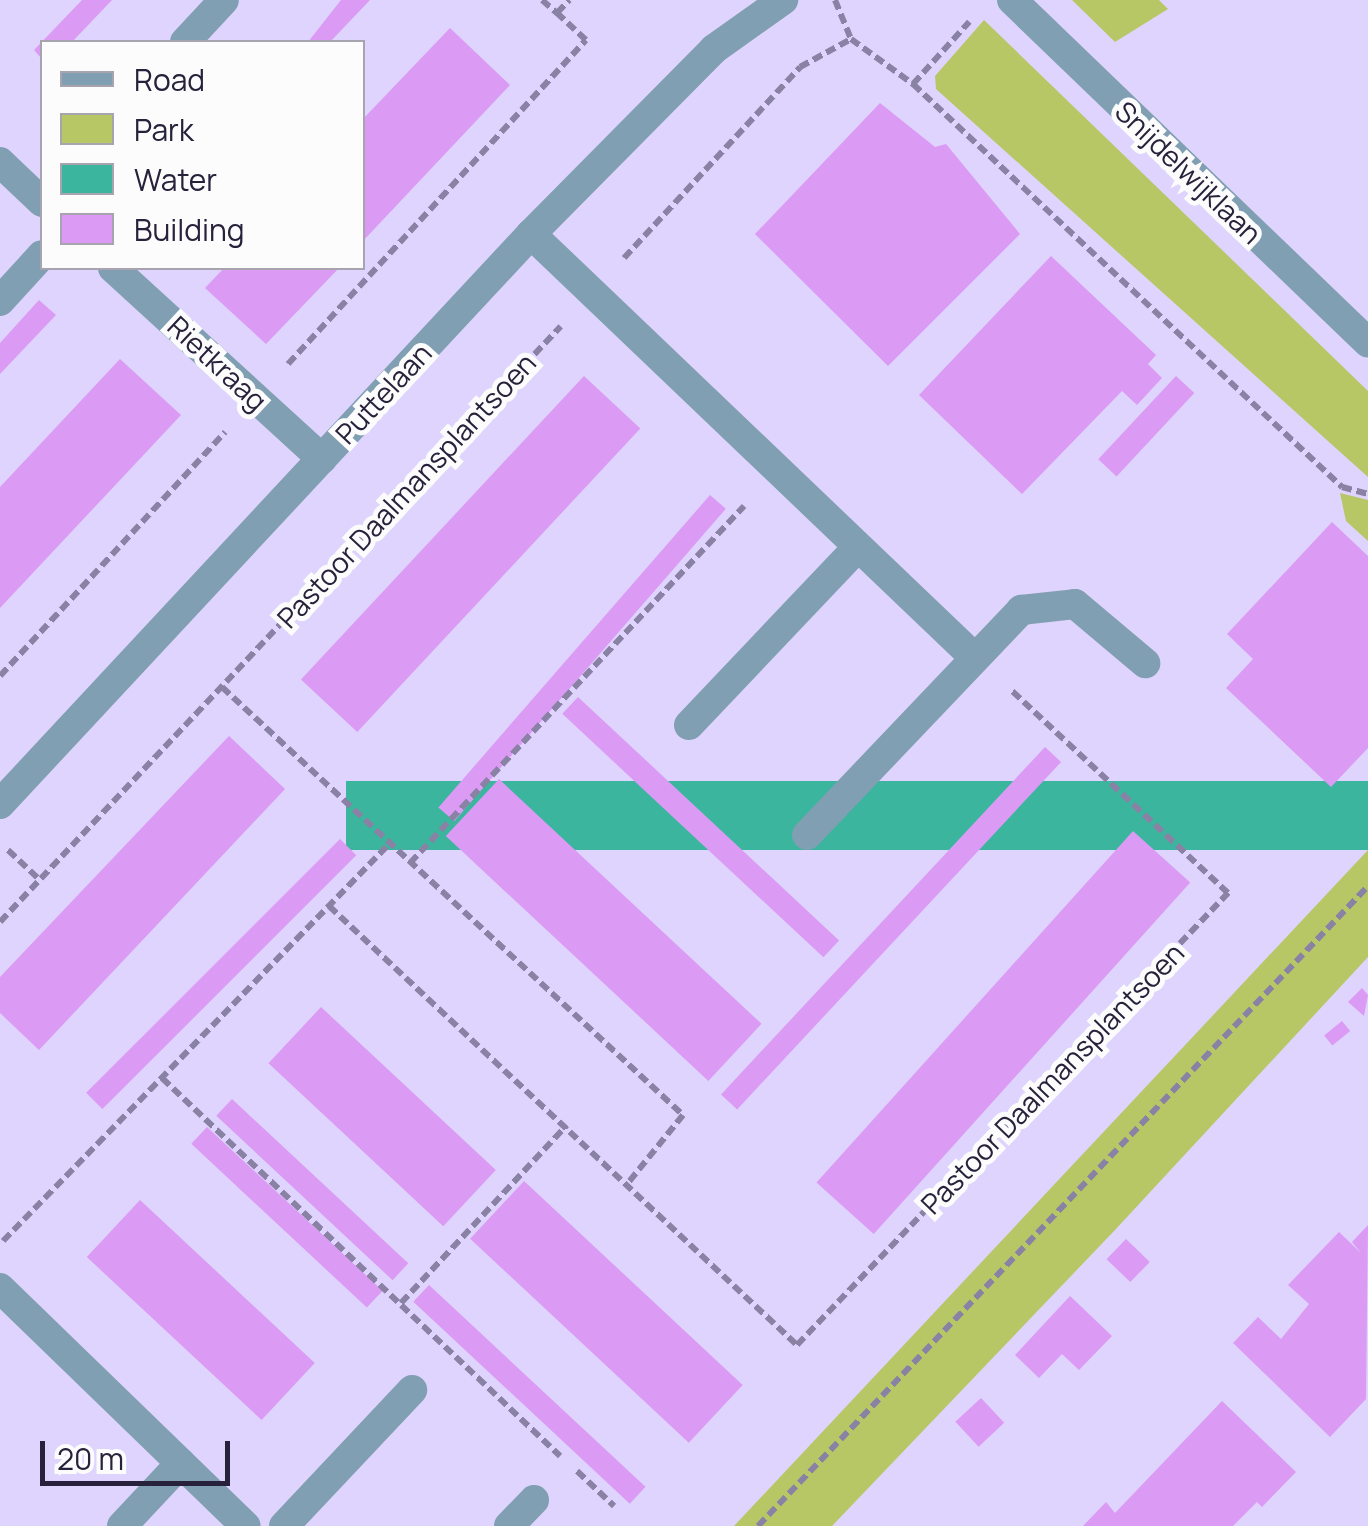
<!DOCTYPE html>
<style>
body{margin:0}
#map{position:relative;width:1368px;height:1526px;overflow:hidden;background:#ded4fd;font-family:Manrope,sans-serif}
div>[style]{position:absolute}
.green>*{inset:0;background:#b8c765}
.water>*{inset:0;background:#3bb59d;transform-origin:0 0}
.building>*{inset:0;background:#db9af4;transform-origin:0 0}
.path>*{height:6px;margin-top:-3px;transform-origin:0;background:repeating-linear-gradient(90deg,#8a82a4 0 10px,transparent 0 15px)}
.minor>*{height:30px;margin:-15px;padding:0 15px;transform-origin:15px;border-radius:15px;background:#819fb2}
span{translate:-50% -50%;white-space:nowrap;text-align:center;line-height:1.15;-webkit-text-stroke:10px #fcfcfc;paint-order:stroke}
.street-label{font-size:28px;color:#28213b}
.legend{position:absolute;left:40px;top:40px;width:325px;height:230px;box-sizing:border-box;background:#fcfcfc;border:2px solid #a7a4af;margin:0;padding:12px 18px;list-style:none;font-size:30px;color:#28213b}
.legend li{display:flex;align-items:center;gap:20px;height:50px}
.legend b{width:50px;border:2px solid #a7a4af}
.scale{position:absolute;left:40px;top:1441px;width:190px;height:45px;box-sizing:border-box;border:5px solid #28213b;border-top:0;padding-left:12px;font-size:30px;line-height:35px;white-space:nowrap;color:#28213b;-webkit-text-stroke:8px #fcfcfc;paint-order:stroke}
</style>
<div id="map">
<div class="green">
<i style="clip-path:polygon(1072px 0,1159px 0,1168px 9px,1115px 42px)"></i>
<i style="clip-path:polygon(984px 20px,1368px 391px,1368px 477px,936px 89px,935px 76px)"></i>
<i style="clip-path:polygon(1340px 493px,1368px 500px,1368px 541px,1346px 521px)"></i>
<i style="clip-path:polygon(1368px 850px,1368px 957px,1115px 1230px,832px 1526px,734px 1526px)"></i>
</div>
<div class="water">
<i style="left:1368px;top:781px;width:69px;height:1022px;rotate:90deg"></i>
</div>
<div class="building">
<i style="clip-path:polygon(82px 0,112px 0,72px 42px,42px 42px,42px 59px,34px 50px)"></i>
<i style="clip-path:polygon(341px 0,370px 0,330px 42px,308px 42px)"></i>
<i style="clip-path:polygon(450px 28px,510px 85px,362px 242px,362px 120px)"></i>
<i style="clip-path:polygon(880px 103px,935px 147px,946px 144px,1020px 234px,888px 366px,755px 234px)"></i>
<i style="clip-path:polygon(1051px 256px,1156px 355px,1148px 364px,1162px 378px,1137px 405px,1122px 391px,1022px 494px,919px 395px)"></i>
<i style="clip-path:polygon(224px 268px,339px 268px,266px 344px,205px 288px)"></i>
<i style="clip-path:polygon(39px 300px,56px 315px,0 374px,0 343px)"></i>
<i style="clip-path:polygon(120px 359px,181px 415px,0 608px,0 487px)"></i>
<i style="left:584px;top:376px;width:77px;height:415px;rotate:43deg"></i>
<i style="left:1176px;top:376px;width:25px;height:114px;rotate:43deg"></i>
<i style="left:710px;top:495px;width:21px;height:414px;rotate:41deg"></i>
<i style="clip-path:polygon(1332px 522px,1368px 556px,1368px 748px,1331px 787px,1226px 688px,1253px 659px,1227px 634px)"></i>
<i style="left:578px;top:697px;width:357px;height:23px;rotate:43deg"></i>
<i style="clip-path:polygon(229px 736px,285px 789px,39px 1050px,0 1013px,0 977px)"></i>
<i style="left:1045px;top:747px;width:22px;height:475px;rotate:43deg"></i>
<i style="left:499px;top:779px;width:359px;height:78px;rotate:43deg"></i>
<i style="left:1133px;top:831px;width:77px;height:473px;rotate:42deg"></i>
<i style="left:340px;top:839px;width:23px;height:359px;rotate:45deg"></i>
<i style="clip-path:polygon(1362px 988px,1368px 995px,1364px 1016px,1348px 1002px)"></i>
<i style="left:321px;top:1007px;width:239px;height:77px;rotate:43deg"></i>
<i style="left:1342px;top:1021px;width:13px;height:23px;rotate:51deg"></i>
<i style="left:232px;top:1099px;width:241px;height:23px;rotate:43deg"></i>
<i style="left:207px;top:1127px;width:240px;height:23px;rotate:43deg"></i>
<i style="left:524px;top:1181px;width:299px;height:79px;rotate:43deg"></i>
<i style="left:140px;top:1200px;width:239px;height:78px;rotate:43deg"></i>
<i style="clip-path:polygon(1368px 1225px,1366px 1399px,1330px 1437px,1233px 1343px,1258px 1317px,1281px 1339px,1309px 1304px,1288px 1285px,1339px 1232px,1361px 1253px,1352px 1242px)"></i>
<i style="left:1126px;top:1239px;width:33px;height:28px;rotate:44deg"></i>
<i style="left:429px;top:1285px;width:296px;height:23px;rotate:43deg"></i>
<i style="clip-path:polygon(1070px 1296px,1112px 1336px,1079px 1370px,1062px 1354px,1039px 1378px,1015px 1355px)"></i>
<i style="left:981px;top:1398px;width:34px;height:35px;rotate:47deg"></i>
<i style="clip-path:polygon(1222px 1401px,1296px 1472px,1262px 1507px,1257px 1502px,1233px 1526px,1083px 1526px,1106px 1502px,1115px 1513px)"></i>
</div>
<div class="path">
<i style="left:542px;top:0;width:20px;rotate:41deg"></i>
<i style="left:835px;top:0;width:42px;rotate:67.7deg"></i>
<i style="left:851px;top:39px;width:77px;rotate:36deg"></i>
<i style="left:913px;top:84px;width:589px;rotate:43.21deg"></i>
<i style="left:1342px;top:487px;width:27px;rotate:15deg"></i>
<i style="left:913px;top:84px;width:84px;rotate:-47.9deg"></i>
<i style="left:624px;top:258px;width:260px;rotate:-47.3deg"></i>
<i style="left:800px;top:67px;width:58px;rotate:-28.8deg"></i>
<i style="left:288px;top:364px;width:440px;rotate:-47.4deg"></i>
<i style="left:586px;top:40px;width:40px;rotate:-137deg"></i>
<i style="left:557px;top:13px;width:18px;rotate:-47deg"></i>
<i style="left:0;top:676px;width:332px;rotate:-47.3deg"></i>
<i style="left:222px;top:687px;width:629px;rotate:42.87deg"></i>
<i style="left:683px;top:1115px;width:87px;rotate:129deg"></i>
<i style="left:8px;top:850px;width:44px;rotate:43.2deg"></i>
<i style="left:410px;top:863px;width:489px;rotate:-46.9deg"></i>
<i style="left:329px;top:906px;width:642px;rotate:43.17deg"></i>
<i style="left:797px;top:1345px;width:625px;rotate:-46.36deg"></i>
<i style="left:1228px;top:893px;width:296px;rotate:-136.9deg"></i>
<i style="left:0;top:922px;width:818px;rotate:-46.73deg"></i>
<i style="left:162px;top:1078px;width:549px;rotate:43.52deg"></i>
<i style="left:3px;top:1241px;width:554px;rotate:-45.8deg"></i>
<i style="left:401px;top:1303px;width:243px;rotate:-47deg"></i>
<i style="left:577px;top:1471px;width:51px;rotate:43.4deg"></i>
<i style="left:758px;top:1526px;width:884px;rotate:-46.37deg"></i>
</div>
<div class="minor">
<i style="left:1012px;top:0;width:494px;rotate:43.9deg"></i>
<i style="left:185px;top:42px;width:57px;rotate:-47.1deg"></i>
<i style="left:0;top:162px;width:58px;rotate:43.6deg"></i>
<i style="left:531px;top:234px;width:613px;rotate:43.68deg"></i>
<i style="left:113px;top:268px;width:283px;rotate:42.4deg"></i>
<i style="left:0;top:301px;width:62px;rotate:-47.6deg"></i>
<i style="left:689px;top:725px;width:243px;rotate:-46.5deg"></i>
<i style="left:0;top:804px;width:779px;rotate:-47.03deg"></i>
<i style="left:531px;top:234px;width:260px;rotate:-45.3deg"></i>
<i style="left:714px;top:49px;width:85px;rotate:-35.4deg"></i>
<i style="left:807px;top:835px;width:311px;rotate:-46.4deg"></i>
<i style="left:1021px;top:610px;width:54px;rotate:-6.3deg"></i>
<i style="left:1075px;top:604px;width:92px;rotate:40.1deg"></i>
<i style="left:0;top:1288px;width:342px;rotate:44.1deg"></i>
<i style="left:122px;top:1526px;width:86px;rotate:-46.9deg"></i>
<i style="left:284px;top:1526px;width:187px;rotate:-46.7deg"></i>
<i style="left:509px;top:1526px;width:36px;rotate:-46deg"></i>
</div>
<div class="street-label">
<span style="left:1189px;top:172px;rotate:44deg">Snijdelwijklaan</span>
<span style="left:218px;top:363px;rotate:43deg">Rietkraag</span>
<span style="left:383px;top:393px;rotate:-47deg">Puttelaan</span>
<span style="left:406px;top:490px;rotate:-47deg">Pastoor Daalmansplantsoen</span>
<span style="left:1052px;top:1078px;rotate:-46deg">Pastoor Daalmansplantsoen</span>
</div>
<ul class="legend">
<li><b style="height:12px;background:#819fb2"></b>Road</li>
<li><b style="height:28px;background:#b8c765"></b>Park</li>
<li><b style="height:28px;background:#3bb59d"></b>Water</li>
<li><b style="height:28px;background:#db9af4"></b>Building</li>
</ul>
<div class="scale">20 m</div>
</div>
